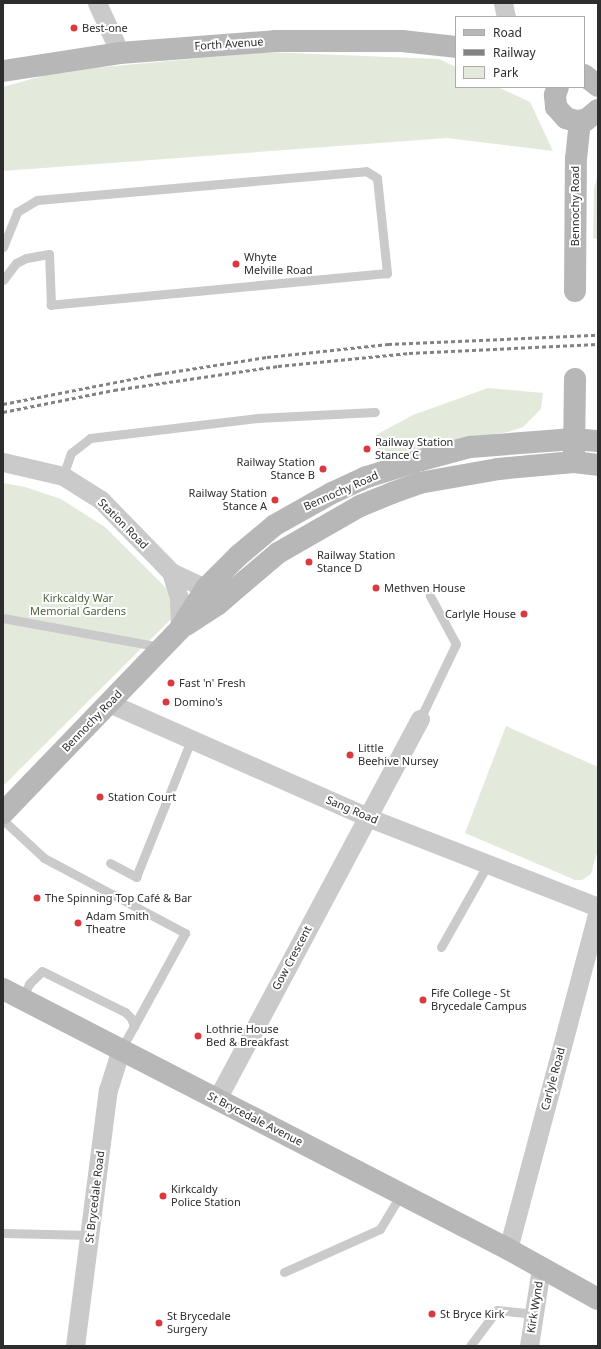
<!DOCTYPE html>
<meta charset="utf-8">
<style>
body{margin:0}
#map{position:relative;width:601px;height:1349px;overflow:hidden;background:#fff;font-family:"Noto Sans",sans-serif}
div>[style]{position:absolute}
.green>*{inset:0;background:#e3eadc}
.lane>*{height:9px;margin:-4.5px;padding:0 4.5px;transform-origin:4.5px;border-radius:4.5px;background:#cacaca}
.street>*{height:19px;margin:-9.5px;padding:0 9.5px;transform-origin:9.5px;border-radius:9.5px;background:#cacaca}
.secondary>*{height:22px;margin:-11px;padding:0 11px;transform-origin:11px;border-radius:11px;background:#b7b7b7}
.rail>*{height:3px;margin-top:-1.5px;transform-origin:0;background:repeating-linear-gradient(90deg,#828282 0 4px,transparent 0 7px)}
.dots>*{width:11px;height:11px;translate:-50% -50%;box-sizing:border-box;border:2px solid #fff;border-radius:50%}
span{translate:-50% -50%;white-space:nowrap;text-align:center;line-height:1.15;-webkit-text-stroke:4px #fff;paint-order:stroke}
.poi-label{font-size:11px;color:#2d2d2d}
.left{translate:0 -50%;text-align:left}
.right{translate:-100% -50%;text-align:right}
.street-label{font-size:11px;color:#2d2d2d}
.park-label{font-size:11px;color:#4f663e}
.frame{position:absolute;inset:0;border:4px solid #2d2d2d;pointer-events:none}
.legend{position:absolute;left:455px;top:16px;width:130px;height:72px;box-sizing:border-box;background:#fff;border:1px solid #ababab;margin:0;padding:5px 7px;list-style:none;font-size:12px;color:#2d2d2d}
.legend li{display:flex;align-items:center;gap:8px;height:20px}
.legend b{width:20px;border:1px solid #ababab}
</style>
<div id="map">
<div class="green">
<i style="clip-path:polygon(267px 52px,439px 59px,456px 67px,456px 87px,498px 87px,530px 102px,553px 151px,447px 138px,3px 171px,3px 87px,60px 71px)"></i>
<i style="clip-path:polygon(598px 174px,598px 239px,593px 238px,594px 189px)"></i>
<i style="clip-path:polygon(488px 388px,543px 393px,541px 409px,523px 427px,508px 432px,470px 438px,413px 451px,378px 451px,376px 435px,413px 415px)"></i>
<i style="clip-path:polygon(3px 483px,25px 487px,61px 499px,105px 527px,166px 588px,175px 615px,3px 786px)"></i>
<i style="clip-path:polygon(506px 726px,598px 767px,598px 849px,591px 874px,582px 880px,575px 880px,465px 833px)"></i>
</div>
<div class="lane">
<i style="left:3px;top:247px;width:38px;rotate:-68deg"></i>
<i style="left:17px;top:212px;width:23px;rotate:-31deg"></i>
<i style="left:37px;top:200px;width:330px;rotate:-5deg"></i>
<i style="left:366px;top:171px;width:13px;rotate:32deg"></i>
<i style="left:377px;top:178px;width:96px;rotate:84deg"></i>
<i style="left:387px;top:273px;width:338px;rotate:174.6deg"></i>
<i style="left:51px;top:305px;width:51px;rotate:-92.2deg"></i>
<i style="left:49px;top:254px;width:23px;rotate:170deg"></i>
<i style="left:26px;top:258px;width:11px;rotate:153deg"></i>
<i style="left:16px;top:263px;width:21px;rotate:127deg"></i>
<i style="left:63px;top:476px;width:24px;rotate:-71deg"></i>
<i style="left:71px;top:453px;width:24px;rotate:-38deg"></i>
<i style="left:90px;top:438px;width:168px;rotate:-6.8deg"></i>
<i style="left:257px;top:418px;width:118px;rotate:-2.9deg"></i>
<i style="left:3px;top:618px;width:161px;rotate:10.4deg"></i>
<i style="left:420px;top:719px;width:83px;rotate:-64.4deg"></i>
<i style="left:456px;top:644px;width:55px;rotate:-118.4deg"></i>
<i style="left:3px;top:820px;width:56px;rotate:42.8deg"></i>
<i style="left:44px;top:858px;width:160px;rotate:28deg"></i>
<i style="left:185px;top:933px;width:106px;rotate:118.7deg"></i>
<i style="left:110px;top:863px;width:30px;rotate:28deg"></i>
<i style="left:136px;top:877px;width:148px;rotate:-68.1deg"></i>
<i style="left:441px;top:947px;width:95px;rotate:-60.5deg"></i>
<i style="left:22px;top:998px;width:16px;rotate:-63deg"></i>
<i style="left:29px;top:984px;width:18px;rotate:-45deg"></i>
<i style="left:42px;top:971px;width:93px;rotate:26.3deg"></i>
<i style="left:125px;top:1012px;width:8px;rotate:45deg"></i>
<i style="left:131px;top:1018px;width:9px;rotate:69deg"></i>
<i style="left:134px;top:1026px;width:26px;rotate:119deg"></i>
<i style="left:3px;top:1233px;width:87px;rotate:1.3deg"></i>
<i style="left:284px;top:1272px;width:105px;rotate:-24.1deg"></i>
<i style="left:380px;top:1229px;width:41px;rotate:-59deg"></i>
<i style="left:470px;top:1346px;width:45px;rotate:-53.1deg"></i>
<i style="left:497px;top:1310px;width:36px;rotate:6deg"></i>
</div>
<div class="street">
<i style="left:97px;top:3px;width:55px;rotate:65.3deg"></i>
<i style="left:503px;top:3px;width:14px;rotate:78deg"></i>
<i style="left:3px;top:462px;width:62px;rotate:13.1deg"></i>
<i style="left:63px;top:476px;width:45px;rotate:32.3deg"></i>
<i style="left:101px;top:500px;width:100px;rotate:45.8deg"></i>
<i style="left:171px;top:572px;width:38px;rotate:25deg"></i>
<i style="left:171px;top:572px;width:28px;rotate:73deg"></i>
<i style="left:179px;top:599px;width:30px;rotate:88deg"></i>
<i style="left:109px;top:703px;width:282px;rotate:23.8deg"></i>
<i style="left:367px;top:817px;width:248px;rotate:21.3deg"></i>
<i style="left:217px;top:1099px;width:431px;rotate:-61.9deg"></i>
<i style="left:508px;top:1249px;width:351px;rotate:-75.1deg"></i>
<i style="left:75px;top:1346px;width:258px;rotate:-82.7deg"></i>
<i style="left:108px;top:1090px;width:43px;rotate:-72.4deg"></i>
<i style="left:529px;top:1346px;width:79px;rotate:-81.3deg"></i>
</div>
<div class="secondary">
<i style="left:3px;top:71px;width:118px;rotate:-8.7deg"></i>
<i style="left:120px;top:53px;width:155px;rotate:-4.4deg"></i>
<i style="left:275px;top:41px;width:127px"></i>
<i style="left:402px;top:41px;width:54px;rotate:6.3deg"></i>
<i style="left:584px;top:75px;width:18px;rotate:38deg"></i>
<i style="left:558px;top:87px;width:9px;rotate:111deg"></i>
<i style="left:555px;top:95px;width:12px;rotate:85deg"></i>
<i style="left:556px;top:107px;width:15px;rotate:48deg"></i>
<i style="left:566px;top:118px;width:9px;rotate:18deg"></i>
<i style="left:575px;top:121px;width:11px;rotate:-5deg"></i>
<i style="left:586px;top:120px;width:16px;rotate:-40deg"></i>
<i style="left:575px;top:291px;width:132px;rotate:-89.6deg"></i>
<i style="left:576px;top:159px;width:37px;rotate:-84deg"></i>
<i style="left:574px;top:453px;width:74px;rotate:-89.2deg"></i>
<i style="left:186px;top:625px;width:38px;rotate:-33deg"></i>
<i style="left:218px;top:604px;width:79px;rotate:-40.4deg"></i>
<i style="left:278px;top:553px;width:95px;rotate:-29.8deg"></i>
<i style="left:360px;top:506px;width:35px;rotate:-22deg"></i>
<i style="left:392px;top:493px;width:29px;rotate:-20deg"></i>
<i style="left:419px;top:483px;width:80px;rotate:-10deg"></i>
<i style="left:498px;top:469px;width:76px;rotate:-5.3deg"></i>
<i style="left:574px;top:462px;width:24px;rotate:7deg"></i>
<i style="left:3px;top:813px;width:255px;rotate:-46.1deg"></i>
<i style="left:180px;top:629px;width:49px;rotate:-57.6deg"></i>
<i style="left:206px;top:588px;width:45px;rotate:-45deg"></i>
<i style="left:238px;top:556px;width:48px;rotate:-40deg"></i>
<i style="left:275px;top:525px;width:65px;rotate:-29.3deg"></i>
<i style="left:332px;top:493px;width:38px;rotate:-25deg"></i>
<i style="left:367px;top:477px;width:57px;rotate:-17.5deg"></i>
<i style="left:421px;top:460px;width:51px;rotate:-14.9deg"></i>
<i style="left:470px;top:447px;width:104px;rotate:-4.4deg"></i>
<i style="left:574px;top:439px;width:24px;rotate:5deg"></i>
<i style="left:3px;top:989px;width:568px;rotate:27.24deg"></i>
<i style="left:508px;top:1249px;width:103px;rotate:29.1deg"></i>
</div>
<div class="rail">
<i style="left:3px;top:404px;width:158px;rotate:-11deg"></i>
<i style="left:158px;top:374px;width:110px;rotate:-8.9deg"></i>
<i style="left:267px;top:357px;width:122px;rotate:-6.1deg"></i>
<i style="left:388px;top:344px;width:210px;rotate:-2.5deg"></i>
<i style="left:3px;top:412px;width:113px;rotate:-11.2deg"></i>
<i style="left:114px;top:390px;width:166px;rotate:-8.3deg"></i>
<i style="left:278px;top:366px;width:132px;rotate:-5.7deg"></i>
<i style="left:409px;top:353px;width:189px;rotate:-2.7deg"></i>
</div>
<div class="dots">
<i style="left:74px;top:28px;background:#d93a40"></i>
<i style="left:236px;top:264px;background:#d93a40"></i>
<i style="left:367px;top:449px;background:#d93a40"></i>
<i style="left:323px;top:469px;background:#d93a40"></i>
<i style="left:275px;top:500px;background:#d93a40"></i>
<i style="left:309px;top:562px;background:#d93a40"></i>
<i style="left:376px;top:588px;background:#d93a40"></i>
<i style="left:524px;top:614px;background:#d93a40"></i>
<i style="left:171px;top:683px;background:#d93a40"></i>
<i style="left:166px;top:702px;background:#d93a40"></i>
<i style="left:350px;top:755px;background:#d93a40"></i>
<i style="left:100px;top:797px;background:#d93a40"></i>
<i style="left:37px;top:898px;background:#d93a40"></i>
<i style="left:78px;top:923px;background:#d93a40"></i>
<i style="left:423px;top:1000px;background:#d93a40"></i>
<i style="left:198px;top:1036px;background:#d93a40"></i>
<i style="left:163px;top:1196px;background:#d93a40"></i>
<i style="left:432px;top:1314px;background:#d93a40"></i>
<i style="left:159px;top:1323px;background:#d93a40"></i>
</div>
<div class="poi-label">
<span class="left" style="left:82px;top:28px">Best-one</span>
<span class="left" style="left:244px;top:264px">Whyte<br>Melville Road</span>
<span class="left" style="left:375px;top:449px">Railway Station<br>Stance C</span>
<span class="right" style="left:315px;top:469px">Railway Station<br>Stance B</span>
<span class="right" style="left:267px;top:500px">Railway Station<br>Stance A</span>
<span class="left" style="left:317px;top:562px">Railway Station<br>Stance D</span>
<span class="left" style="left:384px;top:588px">Methven House</span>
<span class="right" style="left:516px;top:614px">Carlyle House</span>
<span class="left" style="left:179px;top:683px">Fast 'n' Fresh</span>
<span class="left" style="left:174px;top:702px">Domino's</span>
<span class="left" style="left:358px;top:755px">Little<br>Beehive Nursey</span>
<span class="left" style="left:108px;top:797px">Station Court</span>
<span class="left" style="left:45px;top:898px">The Spinning Top Café &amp; Bar</span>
<span class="left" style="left:86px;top:923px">Adam Smith<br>Theatre</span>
<span class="left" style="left:431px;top:1000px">Fife College - St<br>Brycedale Campus</span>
<span class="left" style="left:206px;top:1036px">Lothrie House<br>Bed &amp; Breakfast</span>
<span class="left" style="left:171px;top:1196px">Kirkcaldy<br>Police Station</span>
<span class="left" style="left:440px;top:1314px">St Bryce Kirk</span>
<span class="left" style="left:167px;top:1323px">St Brycedale<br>Surgery</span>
</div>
<div class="street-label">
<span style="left:229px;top:44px;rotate:-4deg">Forth Avenue</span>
<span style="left:575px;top:206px;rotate:-90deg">Bennochy Road</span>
<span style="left:341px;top:491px;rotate:-24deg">Bennochy Road</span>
<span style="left:123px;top:524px;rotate:45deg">Station Road</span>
<span style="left:92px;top:721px;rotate:-46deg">Bennochy Road</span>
<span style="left:352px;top:810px;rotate:23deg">Sang Road</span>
<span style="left:292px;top:958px;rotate:-62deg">Gow Crescent</span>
<span style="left:553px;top:1079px;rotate:-75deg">Carlyle Road</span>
<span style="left:255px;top:1119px;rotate:27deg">St Brycedale Avenue</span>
<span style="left:95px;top:1197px;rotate:-83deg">St Brycedale Road</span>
<span style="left:535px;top:1307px;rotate:-81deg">Kirk Wynd</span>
</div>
<div class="park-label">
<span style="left:78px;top:605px">Kirkcaldy War<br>Memorial Gardens</span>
</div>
<div class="frame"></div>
<ul class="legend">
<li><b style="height:5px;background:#b7b7b7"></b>Road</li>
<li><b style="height:5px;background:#828282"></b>Railway</li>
<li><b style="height:11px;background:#e3eadc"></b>Park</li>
</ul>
</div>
